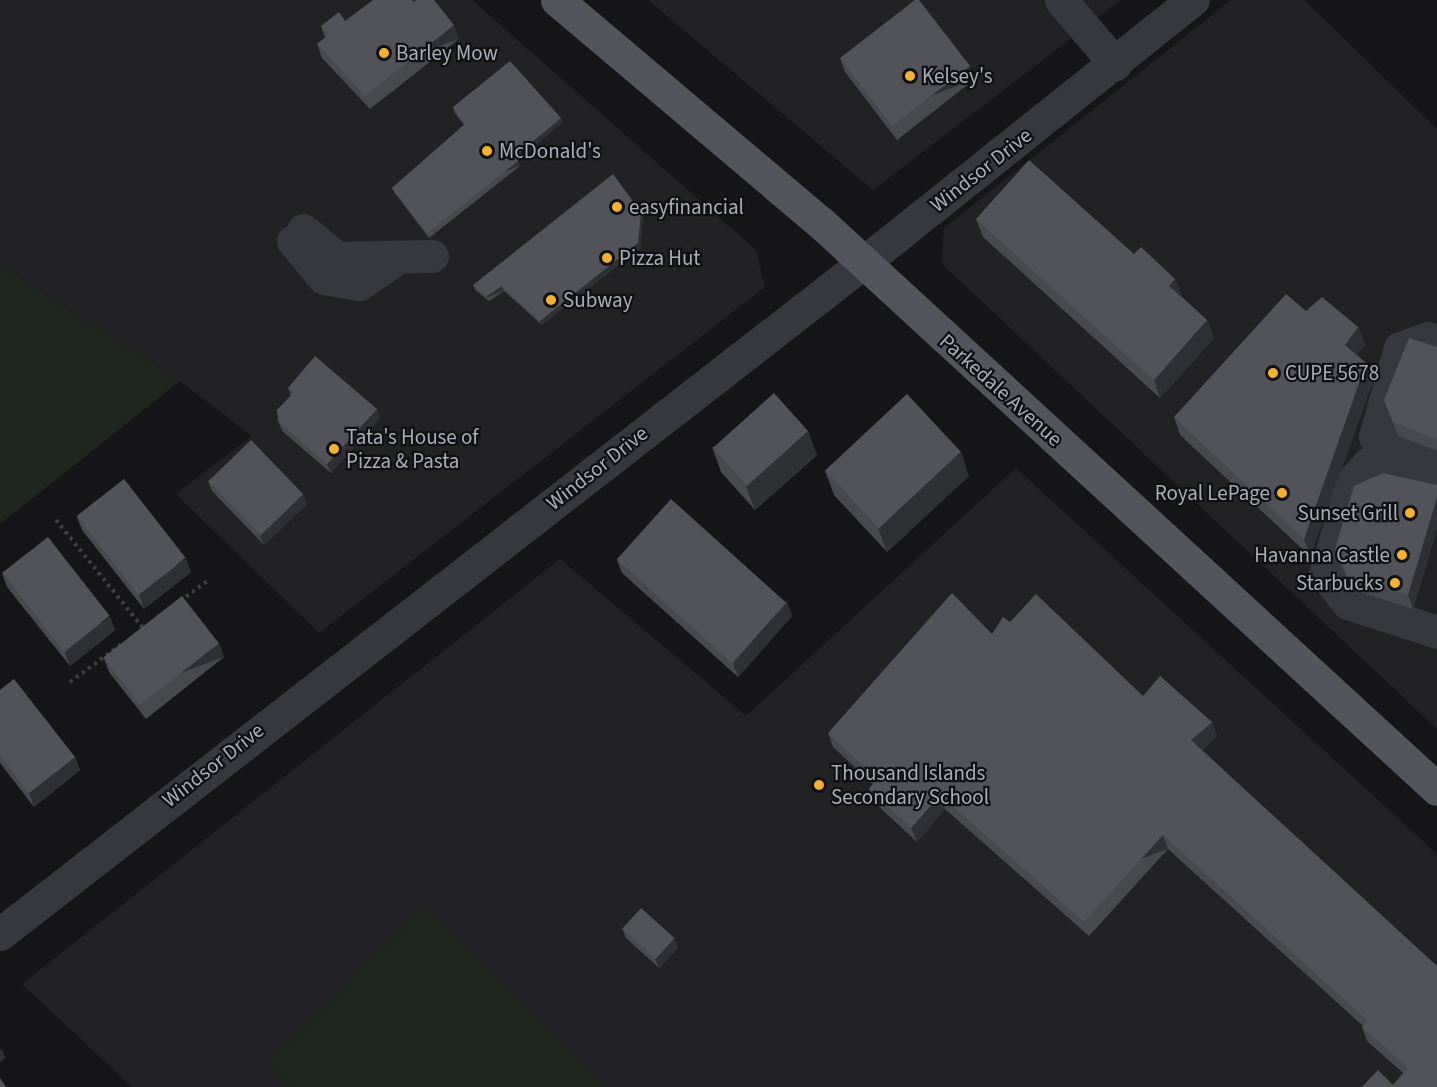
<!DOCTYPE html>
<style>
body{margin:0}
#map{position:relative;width:1437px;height:1087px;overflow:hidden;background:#161618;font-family:"Source Sans 3",sans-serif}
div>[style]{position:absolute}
.built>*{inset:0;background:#222225}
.green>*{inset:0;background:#1e261f}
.path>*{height:4px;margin-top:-2px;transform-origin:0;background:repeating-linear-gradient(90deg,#3d3f44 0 3px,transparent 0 7.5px)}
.minor>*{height:33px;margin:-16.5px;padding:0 16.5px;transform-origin:16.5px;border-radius:16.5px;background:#37383d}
.major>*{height:33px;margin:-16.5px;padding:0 16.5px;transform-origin:16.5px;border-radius:16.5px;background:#53555c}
.wall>*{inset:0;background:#47494d}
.shaded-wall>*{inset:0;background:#2f3033;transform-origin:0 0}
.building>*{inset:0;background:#525359;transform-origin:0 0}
.dots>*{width:16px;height:16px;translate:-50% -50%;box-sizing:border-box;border:3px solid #111113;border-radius:50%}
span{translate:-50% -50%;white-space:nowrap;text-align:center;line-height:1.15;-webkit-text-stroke:4.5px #111113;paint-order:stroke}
.poi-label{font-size:21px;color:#a8adb8}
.left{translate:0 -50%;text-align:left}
.right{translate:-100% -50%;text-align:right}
.street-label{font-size:21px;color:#a8adb8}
</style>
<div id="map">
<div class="built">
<i style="clip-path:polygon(0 0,472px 0,756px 250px,765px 287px,319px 633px,176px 494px,252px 436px,180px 381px,0 265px)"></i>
<i style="clip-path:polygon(648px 0,1121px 0,873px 190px)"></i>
<i style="clip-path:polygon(1231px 0,1304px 0,1437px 129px,1437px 729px,941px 263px,944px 228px)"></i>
<i style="clip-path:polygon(1016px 468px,1437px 854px,1437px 1087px,132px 1087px,22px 984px,560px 559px,746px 716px)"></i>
</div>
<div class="green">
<i style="clip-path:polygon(0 265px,180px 381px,0 524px)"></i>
<i style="clip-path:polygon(424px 907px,604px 1087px,293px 1087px,269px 1063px)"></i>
</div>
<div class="path">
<i style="left:56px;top:520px;width:139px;rotate:51.1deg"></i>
<i style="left:180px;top:601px;width:36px;rotate:-36deg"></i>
<i style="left:70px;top:682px;width:66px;rotate:-36.3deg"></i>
</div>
<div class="minor">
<i style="left:1061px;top:0;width:84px;rotate:49.8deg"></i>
<i style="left:303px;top:230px;width:44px;rotate:39.5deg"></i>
<i style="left:337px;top:258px;width:95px;rotate:-1.2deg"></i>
<i style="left:293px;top:241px;width:48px;rotate:50deg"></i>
<i style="left:324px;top:278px;width:36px;rotate:10deg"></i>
<i style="left:359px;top:284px;width:48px;rotate:-34deg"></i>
<i style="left:1428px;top:338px;width:30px;rotate:160deg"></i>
<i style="left:1400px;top:348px;width:92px;rotate:105.7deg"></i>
<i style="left:1375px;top:437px;width:65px;rotate:18.7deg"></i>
<i style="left:1437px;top:485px;width:71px;rotate:-162.1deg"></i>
<i style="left:1369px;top:463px;width:24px;rotate:132deg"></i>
<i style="left:1353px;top:481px;width:97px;rotate:106.8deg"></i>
<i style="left:1325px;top:574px;width:37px;rotate:52deg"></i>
<i style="left:1348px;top:603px;width:94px;rotate:18deg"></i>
<i style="left:0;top:934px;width:1093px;rotate:-37.87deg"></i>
<i style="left:863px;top:263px;width:422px;rotate:-38.6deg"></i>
</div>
<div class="major">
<i style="left:557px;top:0;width:344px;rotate:40.2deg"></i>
<i style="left:820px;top:222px;width:838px;rotate:42.58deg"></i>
</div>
<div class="wall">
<i style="clip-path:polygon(414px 2px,459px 39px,370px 109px,322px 58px,317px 44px,325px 38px,321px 26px,345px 21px)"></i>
<i style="clip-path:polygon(840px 58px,975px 79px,897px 140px,845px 72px)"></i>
<i style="clip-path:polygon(453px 107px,563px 122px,517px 160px,520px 166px,429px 238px,394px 192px,392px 188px,464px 125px,454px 112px)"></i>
<i style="clip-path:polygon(641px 212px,643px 217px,640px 248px,542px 325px,504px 291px,489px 301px,475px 290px,473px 285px)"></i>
<i style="clip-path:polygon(976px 219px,1134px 254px,1175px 279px,1182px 297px,1207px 320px,1214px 338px,1160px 398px,983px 237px)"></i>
<i style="clip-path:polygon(1306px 311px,1358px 327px,1365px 345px,1357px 355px,1366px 363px,1373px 381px,1310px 556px,1180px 435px,1174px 417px)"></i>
<i style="clip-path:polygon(1437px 347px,1437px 451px,1398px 436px,1384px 400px)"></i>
<i style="clip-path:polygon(288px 388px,377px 409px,380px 418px,331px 473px,282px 431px,278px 421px,291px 396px)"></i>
<i style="clip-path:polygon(712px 447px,817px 455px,755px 510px,721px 472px)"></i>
<i style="clip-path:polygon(825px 471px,969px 476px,887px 552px,834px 495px)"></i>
<i style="clip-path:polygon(208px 481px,303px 494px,307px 504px,264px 545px,212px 491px)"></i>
<i style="clip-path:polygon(1437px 485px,1437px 528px,1413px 609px,1353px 590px,1340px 563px,1335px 549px)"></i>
<i style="clip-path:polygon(77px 517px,191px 572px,144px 609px,82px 530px)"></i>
<i style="clip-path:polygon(617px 560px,787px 602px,792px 616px,738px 677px,622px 573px)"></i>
<i style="clip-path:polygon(2px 573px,115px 630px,70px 666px,7px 587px)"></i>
<i style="clip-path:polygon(1010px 622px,1143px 696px,1212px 722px,1217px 736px,1202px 750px,1437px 1087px,1393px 1085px,1403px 1073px,1367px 1041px,1362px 1027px,1363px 1026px,1168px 849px,1089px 936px,945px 809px,917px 842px,874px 802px,869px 789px,873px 784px,833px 747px,828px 733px,992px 634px)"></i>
<i style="clip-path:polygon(219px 643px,224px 657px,146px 719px,109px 672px,104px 658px)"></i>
<i style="clip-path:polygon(0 690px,75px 757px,80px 770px,34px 807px,0 763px)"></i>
<i style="clip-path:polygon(622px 928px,674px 938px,678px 948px,659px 968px,626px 938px)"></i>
</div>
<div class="shaded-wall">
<i style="left:454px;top:25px;width:15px;height:114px;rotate:70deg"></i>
<i style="left:970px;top:66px;width:14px;height:98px;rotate:69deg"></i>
<i style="clip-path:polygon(561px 118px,563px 122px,517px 161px,515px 156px)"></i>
<i style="left:518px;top:161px;width:5px;height:116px;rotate:68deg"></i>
<i style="clip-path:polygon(641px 212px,643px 217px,640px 248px,542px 325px,540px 321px)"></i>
<i style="clip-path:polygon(1175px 279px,1182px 297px,1176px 304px,1169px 286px)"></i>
<i style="left:502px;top:286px;width:5px;height:18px;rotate:68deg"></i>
<i style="clip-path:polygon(1207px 320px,1214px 338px,1160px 398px,1154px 380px)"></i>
<i style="clip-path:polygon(1358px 327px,1365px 345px,1352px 363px,1345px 345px)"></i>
<i style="clip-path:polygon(1366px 363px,1373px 381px,1310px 556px,1304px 539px)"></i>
<i style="clip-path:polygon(377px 409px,380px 418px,331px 473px,327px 464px)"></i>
<i style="clip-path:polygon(808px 431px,817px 455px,755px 510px,746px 486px)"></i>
<i style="clip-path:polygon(961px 451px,969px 476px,887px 552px,878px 528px)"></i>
<i style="clip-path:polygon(303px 494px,307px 504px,264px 545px,260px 536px)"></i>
<i style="clip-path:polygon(1437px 497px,1437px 528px,1413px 609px,1408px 595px)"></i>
<i style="clip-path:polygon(186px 558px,191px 572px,144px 609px,139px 595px)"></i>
<i style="clip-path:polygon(787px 602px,792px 616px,738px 677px,733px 663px)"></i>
<i style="clip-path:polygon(110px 616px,115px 630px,70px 666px,65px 652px)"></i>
<i style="left:219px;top:643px;width:15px;height:100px;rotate:70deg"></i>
<i style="clip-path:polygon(1212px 722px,1217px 736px,1197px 754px,1191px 740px)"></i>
<i style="clip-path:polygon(75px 757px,80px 770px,34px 807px,29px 793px)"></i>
<i style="clip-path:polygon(940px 795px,945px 809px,917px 842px,911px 828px)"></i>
<i style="left:1163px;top:835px;width:15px;height:118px;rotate:70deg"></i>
<i style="clip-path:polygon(674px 938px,678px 948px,659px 968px,655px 959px)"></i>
<i style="clip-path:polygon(2px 1049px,5px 1058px,0 1062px,0 1050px)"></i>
</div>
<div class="building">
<i style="clip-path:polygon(373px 0,412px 0,414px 2px,416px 0,434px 0,454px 25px,365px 96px,317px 44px,328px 35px,321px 26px,339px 12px,345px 21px)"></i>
<i style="clip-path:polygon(915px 0,919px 0,970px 66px,892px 126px,840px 58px)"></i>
<i style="clip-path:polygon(510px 61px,561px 118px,515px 156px,518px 161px,427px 233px,392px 188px,465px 124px,453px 107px)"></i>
<i style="clip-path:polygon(1029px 160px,1134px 254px,1141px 247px,1175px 279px,1169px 286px,1207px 320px,1154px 380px,976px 219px)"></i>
<i style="clip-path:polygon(613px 174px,641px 212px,638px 243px,540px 321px,502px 286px,487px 296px,473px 285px)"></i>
<i style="clip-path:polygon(1286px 294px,1306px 311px,1322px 297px,1358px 327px,1345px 345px,1366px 363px,1304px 539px,1174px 417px)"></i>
<i style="clip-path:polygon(1409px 338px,1437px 347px,1437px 439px,1393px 422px,1384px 400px)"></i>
<i style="clip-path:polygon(315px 356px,377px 409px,327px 464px,278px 421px,277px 410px,294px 392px,288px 388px)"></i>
<i style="left:774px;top:393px;width:51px;height:82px;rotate:48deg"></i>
<i style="left:907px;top:394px;width:79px;height:112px;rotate:47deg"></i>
<i style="left:251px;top:440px;width:75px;height:59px;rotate:46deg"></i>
<i style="clip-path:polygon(1383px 473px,1437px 485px,1437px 497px,1408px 595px,1348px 576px,1335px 549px,1354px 486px)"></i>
<i style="left:124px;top:479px;width:100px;height:60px;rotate:52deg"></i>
<i style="left:671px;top:499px;width:155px;height:81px;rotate:42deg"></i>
<i style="left:48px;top:537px;width:100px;height:58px;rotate:52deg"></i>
<i style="clip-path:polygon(952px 593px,992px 634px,1003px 617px,1010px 622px,1036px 594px,1143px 696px,1160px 676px,1212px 722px,1191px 740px,1437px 966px,1437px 1087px,1362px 1087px,1378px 1070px,1393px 1085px,1408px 1068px,1362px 1027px,1368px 1021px,1163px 835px,1084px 922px,940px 795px,911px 828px,869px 789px,877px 779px,828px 733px)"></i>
<i style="left:182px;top:596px;width:60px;height:100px;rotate:52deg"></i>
<i style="clip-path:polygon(14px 679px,75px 757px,29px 793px,0 756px,0 690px)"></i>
<i style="left:641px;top:908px;width:45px;height:28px;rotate:42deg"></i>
<i style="clip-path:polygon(0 1078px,6px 1087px,0 1087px)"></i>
</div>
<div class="dots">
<i style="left:384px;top:53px;background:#f2b134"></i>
<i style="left:910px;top:76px;background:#f2b134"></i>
<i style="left:487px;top:151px;background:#f2b134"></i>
<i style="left:617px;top:207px;background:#f2b134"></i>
<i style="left:607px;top:258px;background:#f2b134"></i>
<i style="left:551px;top:300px;background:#f2b134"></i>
<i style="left:1273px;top:373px;background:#f2b134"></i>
<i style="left:334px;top:449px;background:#f2b134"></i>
<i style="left:1282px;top:493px;background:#f2b134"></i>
<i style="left:1410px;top:513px;background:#f2b134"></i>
<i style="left:1402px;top:555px;background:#f2b134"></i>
<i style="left:1395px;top:583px;background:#f2b134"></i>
<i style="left:819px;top:785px;background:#f2b134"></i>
</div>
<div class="poi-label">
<span class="left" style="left:396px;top:53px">Barley Mow</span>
<span class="left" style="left:922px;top:76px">Kelsey's</span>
<span class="left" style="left:499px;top:151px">McDonald's</span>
<span class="left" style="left:629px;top:207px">easyfinancial</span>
<span class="left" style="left:619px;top:258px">Pizza Hut</span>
<span class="left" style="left:563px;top:300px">Subway</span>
<span class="left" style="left:1285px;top:373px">CUPE 5678</span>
<span class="left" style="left:346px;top:449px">Tata's House of<br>Pizza &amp; Pasta</span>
<span class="right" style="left:1270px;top:493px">Royal LePage</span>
<span class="right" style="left:1398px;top:513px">Sunset Grill</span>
<span class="right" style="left:1390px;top:555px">Havanna Castle</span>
<span class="right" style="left:1383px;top:583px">Starbucks</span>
<span class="left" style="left:831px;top:785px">Thousand Islands<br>Secondary School</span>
</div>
<div class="street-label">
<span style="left:981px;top:170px;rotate:-38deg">Windsor Drive</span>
<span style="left:1001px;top:390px;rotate:42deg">Parkedale Avenue</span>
<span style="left:597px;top:468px;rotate:-38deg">Windsor Drive</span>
<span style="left:213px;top:765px;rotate:-38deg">Windsor Drive</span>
</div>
</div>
